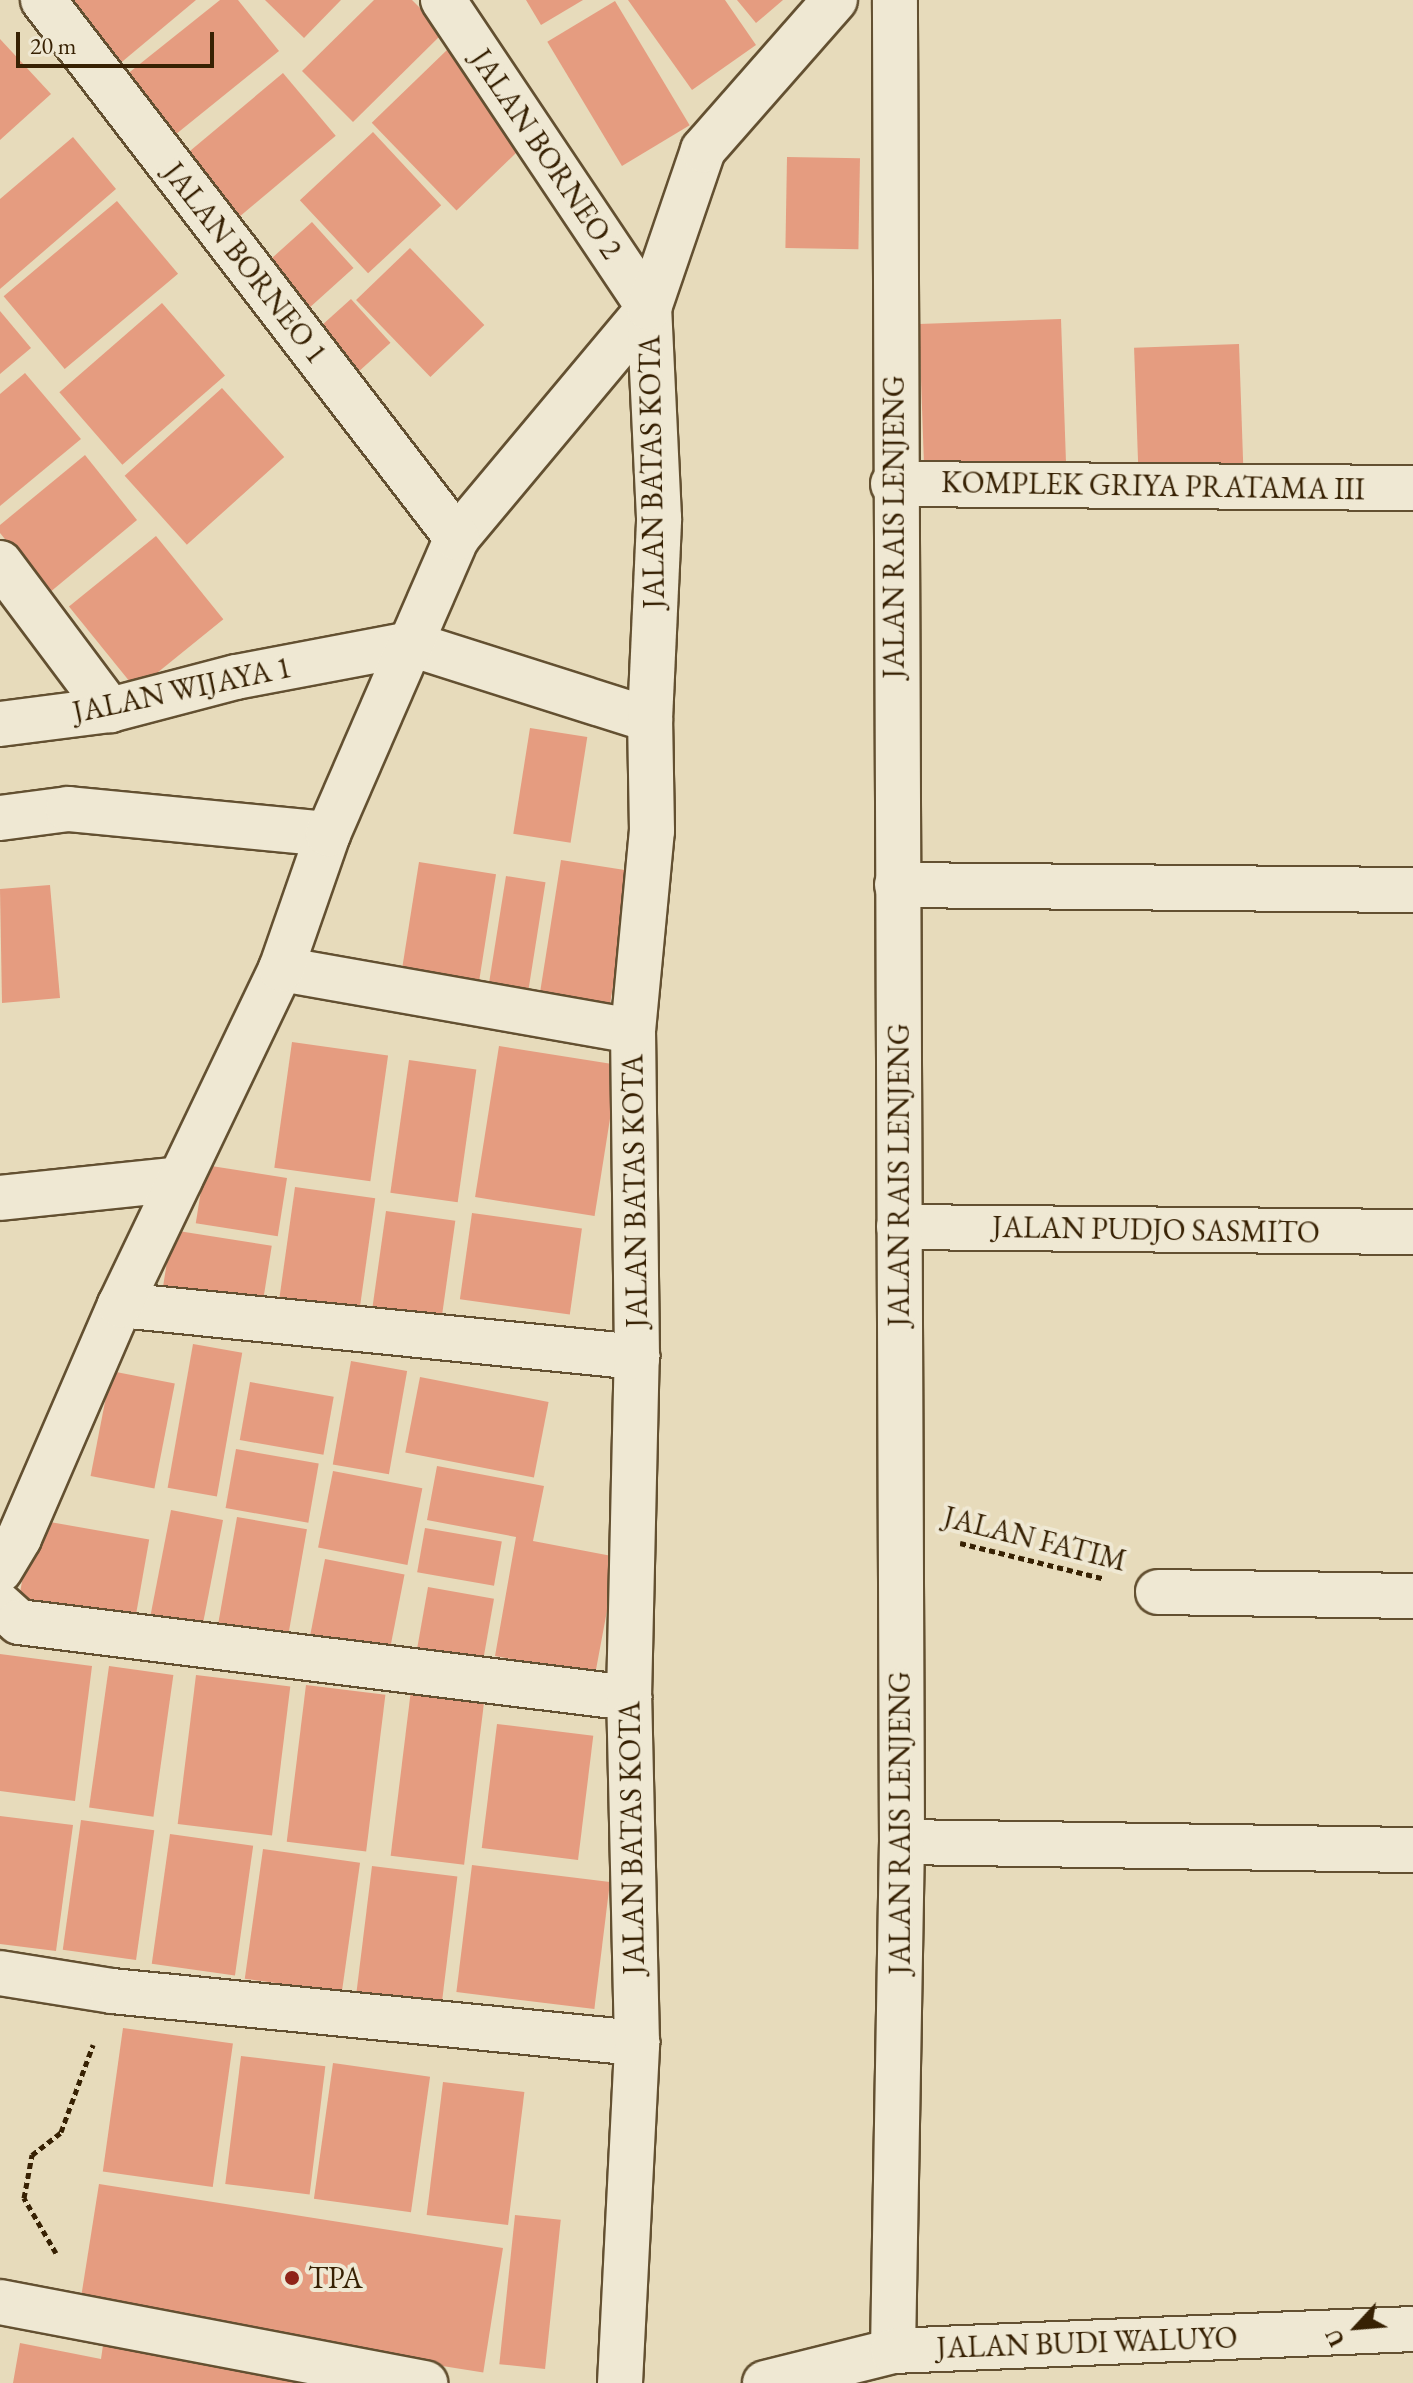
<!DOCTYPE html>
<style>
body{margin:0}
#map{position:relative;width:1413px;height:2383px;overflow:hidden;background:#e7dbbb;font-family:"EB Garamond",serif}
div>[style]{position:absolute}
.building>*{inset:0;background:#e59c80;transform-origin:0 0}
.path>*{height:5px;margin-top:-2.5px;transform-origin:0;background:repeating-linear-gradient(90deg,#372103 0 6px,transparent 0 10px)}
.roads{filter:drop-shadow(2px 0 #635031) drop-shadow(-2px 0 #635031) drop-shadow(0 2px #635031) drop-shadow(0 -2px #635031)}
.minor>*{height:44px;margin:-22px;padding:0 22px;transform-origin:22px;border-radius:22px;background:#efe8d3}
.dots>*{width:22px;height:22px;translate:-50% -50%;box-sizing:border-box;border:4px solid #efe8d3;border-radius:50%}
span{translate:-50% -50%;white-space:nowrap;text-align:center;line-height:1.15;-webkit-text-stroke:8px #efe8d3;paint-order:stroke}
.street-label{font-size:30px;color:#372103}
.poi-label{font-size:30px;color:#372103}
.left{translate:0 -50%;text-align:left}
.north{position:absolute;left:1317px;top:2287px;width:80px;height:80px;-webkit-text-stroke:6px #efe8d3;paint-order:stroke;rotate:244deg;font-size:22px;font-weight:700;line-height:32px;text-align:center;color:#372103}
.north::after{content:'';display:block;margin:auto;width:28px;height:36px;background:#372103;clip-path:polygon(50% 0,100% 100%,50% 72%,0 100%)}
.scale{position:absolute;left:16px;top:32px;width:198px;height:36px;box-sizing:border-box;border:4px solid #372103;border-top:0;padding-left:10px;font-size:24px;line-height:28px;white-space:nowrap;color:#372103;-webkit-text-stroke:6px #efe8d3;paint-order:stroke}
</style>
<div id="map">
<div class="building">
<i style="clip-path:polygon(55px 0,196px 0,111px 71px)"></i>
<i style="clip-path:polygon(220px 0,238px 0,279px 51px,165px 143px,116px 83px)"></i>
<i style="clip-path:polygon(265px 0,341px 0,304px 38px)"></i>
<i style="clip-path:polygon(374px 0,412px 0,444px 32px,353px 122px,302px 71px)"></i>
<i style="clip-path:polygon(526px 0,583px 0,541px 25px)"></i>
<i style="clip-path:polygon(628px 0,725px 0,756px 45px,692px 90px)"></i>
<i style="clip-path:polygon(737px 0,783px 0,756px 23px)"></i>
<i style="left:615px;top:1px;width:145px;height:79px;rotate:59deg"></i>
<i style="clip-path:polygon(0 39px,51px 94px,0 140px)"></i>
<i style="left:448px;top:49px;width:122px;height:106px;rotate:46deg"></i>
<i style="left:283px;top:73px;width:82px;height:125px;rotate:50deg"></i>
<i style="left:373px;top:132px;width:100px;height:100px;rotate:47deg"></i>
<i style="clip-path:polygon(73px 137px,116px 189px,0 289px,0 199px)"></i>
<i style="left:787px;top:157px;width:73px;height:91px;rotate:1deg"></i>
<i style="left:117px;top:201px;width:95px;height:148px;rotate:50deg"></i>
<i style="left:312px;top:222px;width:62px;height:75px;rotate:48deg"></i>
<i style="left:410px;top:248px;width:107px;height:75px;rotate:46deg"></i>
<i style="left:351px;top:299px;width:59px;height:55px;rotate:48deg"></i>
<i style="left:162px;top:303px;width:96px;height:136px;rotate:49deg"></i>
<i style="clip-path:polygon(0 311px,31px 348px,0 374px)"></i>
<i style="left:1061px;top:319px;width:148px;height:142px;rotate:88deg"></i>
<i style="left:1239px;top:344px;width:125px;height:105px;rotate:88deg"></i>
<i style="clip-path:polygon(25px 373px,81px 439px,0 506px,0 394px)"></i>
<i style="left:222px;top:388px;width:93px;height:131px;rotate:48deg"></i>
<i style="clip-path:polygon(85px 455px,137px 520px,49px 593px,0 533px,0 525px)"></i>
<i style="left:156px;top:536px;width:107px;height:112px;rotate:51deg"></i>
<i style="left:530px;top:728px;width:58px;height:107px;rotate:9deg"></i>
<i style="left:561px;top:860px;width:71px;height:144px;rotate:9deg"></i>
<i style="left:419px;top:862px;width:78px;height:118px;rotate:9deg"></i>
<i style="left:506px;top:876px;width:40px;height:117px;rotate:9deg"></i>
<i style="clip-path:polygon(50px 885px,60px 998px,2px 1003px,0 889px)"></i>
<i style="left:292px;top:1042px;width:97px;height:127px;rotate:8deg"></i>
<i style="left:499px;top:1046px;width:121px;height:153px;rotate:9deg"></i>
<i style="left:409px;top:1060px;width:68px;height:134px;rotate:8deg"></i>
<i style="left:205px;top:1165px;width:83px;height:59px;rotate:9deg"></i>
<i style="left:295px;top:1187px;width:81px;height:126px;rotate:8deg"></i>
<i style="left:386px;top:1211px;width:70px;height:103px;rotate:8deg"></i>
<i style="left:472px;top:1213px;width:111px;height:87px;rotate:8deg"></i>
<i style="left:172px;top:1230px;width:101px;height:67px;rotate:9deg"></i>
<i style="left:193px;top:1344px;width:50px;height:146px;rotate:10deg"></i>
<i style="left:351px;top:1361px;width:57px;height:105px;rotate:10deg"></i>
<i style="left:111px;top:1371px;width:65px;height:107px;rotate:11deg"></i>
<i style="left:420px;top:1377px;width:131px;height:77px;rotate:11deg"></i>
<i style="left:250px;top:1382px;width:85px;height:59px;rotate:10deg"></i>
<i style="left:236px;top:1449px;width:84px;height:60px;rotate:10deg"></i>
<i style="clip-path:polygon(437px 1466px,544px 1486px,533px 1541px,617px 1557px,595px 1675px,495px 1656px,516px 1537px,427px 1520px)"></i>
<i style="left:333px;top:1471px;width:91px;height:78px;rotate:11deg"></i>
<i style="left:171px;top:1510px;width:53px;height:108px;rotate:11deg"></i>
<i style="left:237px;top:1517px;width:71px;height:122px;rotate:10deg"></i>
<i style="left:33px;top:1519px;width:118px;height:85px;rotate:10deg"></i>
<i style="left:425px;top:1528px;width:78px;height:45px;rotate:10deg"></i>
<i style="left:325px;top:1559px;width:81px;height:87px;rotate:11deg"></i>
<i style="left:428px;top:1587px;width:67px;height:77px;rotate:10deg"></i>
<i style="clip-path:polygon(0 1654px,92px 1666px,75px 1801px,0 1791px)"></i>
<i style="left:109px;top:1666px;width:65px;height:143px;rotate:8deg"></i>
<i style="left:196px;top:1675px;width:95px;height:150px;rotate:7deg"></i>
<i style="left:306px;top:1685px;width:80px;height:158px;rotate:7deg"></i>
<i style="left:411px;top:1690px;width:74px;height:167px;rotate:7deg"></i>
<i style="left:497px;top:1724px;width:97px;height:125px;rotate:7deg"></i>
<i style="clip-path:polygon(0 1816px,73px 1825px,56px 1951px,0 1944px)"></i>
<i style="left:81px;top:1820px;width:74px;height:131px;rotate:8deg"></i>
<i style="left:170px;top:1834px;width:84px;height:131px;rotate:8deg"></i>
<i style="left:263px;top:1849px;width:98px;height:131px;rotate:8deg"></i>
<i style="left:472px;top:1865px;width:139px;height:128px;rotate:7deg"></i>
<i style="left:372px;top:1866px;width:86px;height:127px;rotate:7deg"></i>
<i style="left:123px;top:2028px;width:111px;height:145px;rotate:8deg"></i>
<i style="left:241px;top:2056px;width:85px;height:129px;rotate:7deg"></i>
<i style="left:333px;top:2063px;width:98px;height:137px;rotate:8deg"></i>
<i style="left:443px;top:2082px;width:82px;height:134px;rotate:7deg"></i>
<i style="left:99px;top:2184px;width:409px;height:126px;rotate:9deg"></i>
<i style="left:515px;top:2215px;width:46px;height:150px;rotate:6deg"></i>
<i style="clip-path:polygon(20px 2343px,101px 2359px,103px 2345px,302px 2383px,13px 2383px)"></i>
</div>
<div class="path">
<i style="left:960px;top:1543px;width:149px;rotate:13.9deg"></i>
<i style="left:56px;top:2253px;width:64px;rotate:-120.2deg"></i>
<i style="left:24px;top:2198px;width:44px;rotate:-79.5deg"></i>
<i style="left:32px;top:2155px;width:37px;rotate:-38deg"></i>
<i style="left:61px;top:2132px;width:93px;rotate:-69.8deg"></i>
</div>
<div class="roads">
<div class="minor">
<i style="left:443px;top:0;width:371px;rotate:56.2deg"></i>
<i style="left:649px;top:308px;width:300px;rotate:129.9deg"></i>
<i style="left:893px;top:484px;width:520px;rotate:0.44deg"></i>
<i style="left:0;top:563px;width:184px;rotate:53.2deg"></i>
<i style="left:0;top:724px;width:111px;rotate:-7.3deg"></i>
<i style="left:110px;top:710px;width:130px;rotate:-14.7deg"></i>
<i style="left:236px;top:677px;width:178px;rotate:-10.7deg"></i>
<i style="left:411px;top:644px;width:251px;rotate:17.6deg"></i>
<i style="left:0;top:818px;width:69px;rotate:-7.5deg"></i>
<i style="left:68px;top:809px;width:261px;rotate:5.5deg"></i>
<i style="left:897px;top:885px;width:516px;rotate:0.56deg"></i>
<i style="left:281px;top:969px;width:357px;rotate:10deg"></i>
<i style="left:0;top:1198px;width:181px;rotate:-6deg"></i>
<i style="left:899px;top:1227px;width:514px;rotate:0.56deg"></i>
<i style="left:120px;top:1305px;width:520px;rotate:5.74deg"></i>
<i style="left:0;top:1570px;width:37px;rotate:-59deg"></i>
<i style="left:19px;top:1538px;width:254px;rotate:-66.6deg"></i>
<i style="left:120px;top:1305px;width:373px;rotate:-64.4deg"></i>
<i style="left:281px;top:969px;width:143px;rotate:-70.8deg"></i>
<i style="left:328px;top:834px;width:323px;rotate:-66.5deg"></i>
<i style="left:457px;top:538px;width:679px;rotate:-127.58deg"></i>
<i style="left:1158px;top:1592px;width:255px;rotate:0.9deg"></i>
<i style="left:0;top:1605px;width:25px;rotate:42deg"></i>
<i style="left:19px;top:1622px;width:615px;rotate:7.1deg"></i>
<i style="left:902px;top:1842px;width:511px;rotate:0.9deg"></i>
<i style="left:0;top:1973px;width:113px;rotate:9.1deg"></i>
<i style="left:112px;top:1991px;width:528px;rotate:5.66deg"></i>
<i style="left:0;top:2302px;width:433px;rotate:10.8deg"></i>
<i style="left:893px;top:2351px;width:509px;rotate:-88.99deg"></i>
<i style="left:902px;top:1842px;width:1842px;rotate:-90.22deg"></i>
<i style="left:620px;top:2383px;width:340px;rotate:-87.1deg"></i>
<i style="left:637px;top:2043px;width:345px;rotate:-91.3deg"></i>
<i style="left:629px;top:1698px;width:341px;rotate:-88.7deg"></i>
<i style="left:637px;top:1357px;width:326px;rotate:-90.7deg"></i>
<i style="left:633px;top:1031px;width:201px;rotate:-84.6deg"></i>
<i style="left:652px;top:831px;width:111px;rotate:-91deg"></i>
<i style="left:650px;top:720px;width:202px;rotate:-87.4deg"></i>
<i style="left:659px;top:518px;width:210px;rotate:-92.7deg"></i>
<i style="left:649px;top:308px;width:167px;rotate:-71.1deg"></i>
<i style="left:703px;top:150px;width:200px;rotate:-48.7deg"></i>
<i style="left:765px;top:2383px;width:132px;rotate:-14deg"></i>
<i style="left:893px;top:2351px;width:520px;rotate:-2.42deg"></i>
</div>
</div>
<div class="dots">
<i style="left:292px;top:2278px;background:#8f2418"></i>
</div>
<div class="street-label">
<span style="left:546px;top:154px;rotate:56deg">JALAN BORNEO 2</span>
<span style="left:245px;top:263px;rotate:52deg">JALAN BORNEO 1</span>
<span style="left:652px;top:472px;rotate:-91deg">JALAN BATAS KOTA</span>
<span style="left:1153px;top:486px;rotate:1deg">KOMPLEK GRIYA PRATAMA III</span>
<span style="left:894px;top:527px;rotate:-90deg">JALAN RAIS LENJENG</span>
<span style="left:182px;top:690px;rotate:-12deg">JALAN WIJAYA 1</span>
<span style="left:899px;top:1175px;rotate:-90deg">JALAN RAIS LENJENG</span>
<span style="left:635px;top:1191px;rotate:-91deg">JALAN BATAS KOTA</span>
<span style="left:1156px;top:1230px;rotate:1deg">JALAN PUDJO SASMITO</span>
<span style="left:1035px;top:1539px;rotate:14deg">JALAN FATIM</span>
<span style="left:900px;top:1823px;rotate:-90deg">JALAN RAIS LENJENG</span>
<span style="left:632px;top:1838px;rotate:-91deg">JALAN BATAS KOTA</span>
<span style="left:1087px;top:2343px;rotate:-2deg">JALAN BUDI WALUYO</span>
</div>
<div class="poi-label">
<span class="left" style="left:308px;top:2278px">TPA</span>
</div>
<div class="north">U</div>
<div class="scale">20 m</div>
</div>
